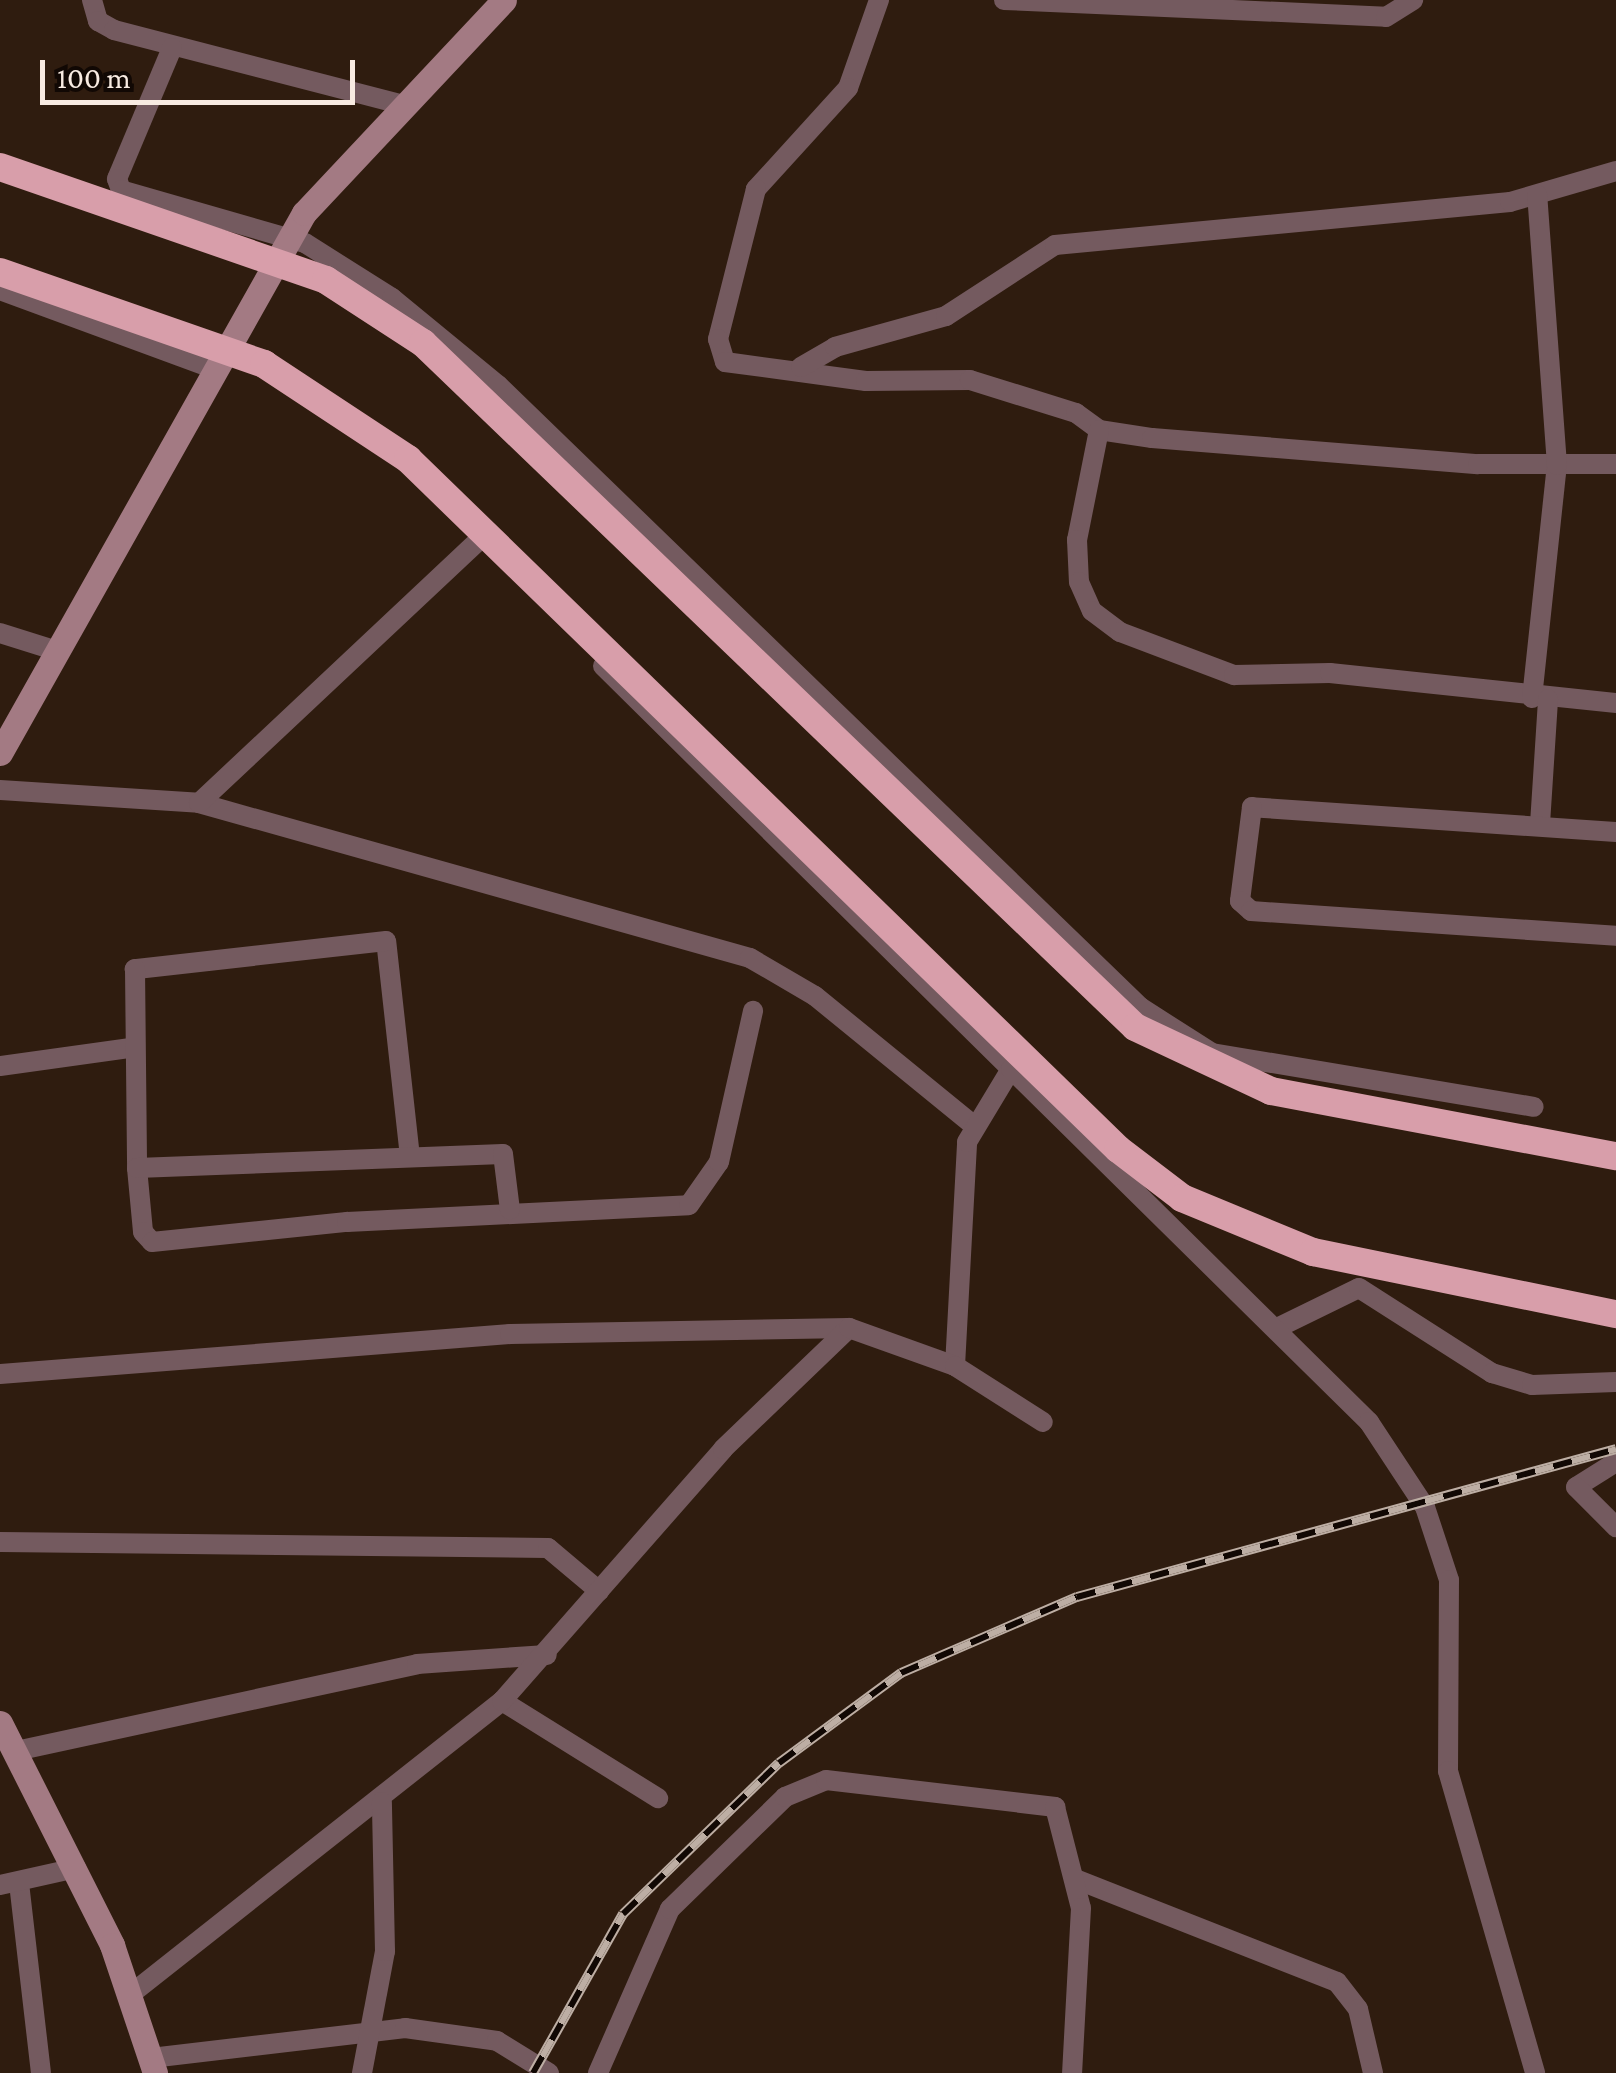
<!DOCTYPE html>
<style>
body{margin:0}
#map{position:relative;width:1616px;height:2073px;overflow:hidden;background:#2f1c0f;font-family:"Crimson Pro",serif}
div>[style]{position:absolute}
.minor>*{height:20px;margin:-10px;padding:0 10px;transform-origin:10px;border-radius:10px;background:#745a5f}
.secondary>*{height:25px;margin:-12.5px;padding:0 12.5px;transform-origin:12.5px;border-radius:12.5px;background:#a37a83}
.rail>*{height:10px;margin-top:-5px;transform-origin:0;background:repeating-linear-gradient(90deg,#110804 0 19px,#bdaea4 0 38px);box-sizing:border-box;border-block:2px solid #bdaea4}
.trunk-bridge>*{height:28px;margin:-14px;padding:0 14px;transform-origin:14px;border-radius:14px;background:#d89eaa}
span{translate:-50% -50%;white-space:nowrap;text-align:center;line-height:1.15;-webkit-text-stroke:8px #110804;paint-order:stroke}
.scale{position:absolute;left:40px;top:60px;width:315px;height:45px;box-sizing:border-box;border:5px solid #f8ebe2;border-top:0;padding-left:12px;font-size:30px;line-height:35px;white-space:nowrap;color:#f8ebe2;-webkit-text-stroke:8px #110804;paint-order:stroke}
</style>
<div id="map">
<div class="minor">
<i style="left:92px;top:0;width:22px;rotate:74deg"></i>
<i style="left:98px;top:21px;width:18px;rotate:29deg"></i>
<i style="left:114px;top:30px;width:299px;rotate:14.5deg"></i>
<i style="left:879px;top:0;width:93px;rotate:109.4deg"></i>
<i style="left:848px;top:88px;width:137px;rotate:132.3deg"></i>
<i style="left:756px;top:189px;width:155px;rotate:104.2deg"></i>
<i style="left:718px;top:339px;width:24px;rotate:73deg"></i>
<i style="left:725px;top:362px;width:142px;rotate:7.7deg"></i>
<i style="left:866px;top:381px;width:104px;rotate:-0.6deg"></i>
<i style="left:970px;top:380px;width:111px;rotate:17.3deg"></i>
<i style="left:1076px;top:413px;width:29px;rotate:36deg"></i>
<i style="left:1099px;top:430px;width:54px;rotate:8.6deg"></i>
<i style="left:1152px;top:438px;width:327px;rotate:4.6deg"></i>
<i style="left:1478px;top:464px;width:138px"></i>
<i style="left:1004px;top:0;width:382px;rotate:2.5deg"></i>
<i style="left:1386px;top:17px;width:32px;rotate:-32deg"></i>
<i style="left:172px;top:48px;width:142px;rotate:112.8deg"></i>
<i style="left:117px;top:179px;width:12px;rotate:70deg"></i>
<i style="left:121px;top:190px;width:191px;rotate:16.1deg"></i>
<i style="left:305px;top:243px;width:103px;rotate:32.3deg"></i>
<i style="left:392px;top:298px;width:137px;rotate:39.4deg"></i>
<i style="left:498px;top:385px;width:894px;rotate:44.09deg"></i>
<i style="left:1140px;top:1007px;width:85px;rotate:32.6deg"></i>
<i style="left:1212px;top:1053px;width:326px;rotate:9.5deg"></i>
<i style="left:0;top:290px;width:231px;rotate:20.2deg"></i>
<i style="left:801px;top:367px;width:39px;rotate:-30deg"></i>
<i style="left:835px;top:347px;width:115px;rotate:-15.6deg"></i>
<i style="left:946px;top:316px;width:130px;rotate:-33.1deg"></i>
<i style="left:1055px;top:245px;width:457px;rotate:-5.4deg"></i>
<i style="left:1510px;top:202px;width:110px;rotate:-16.3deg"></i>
<i style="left:1099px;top:430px;width:112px;rotate:101.3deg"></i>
<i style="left:1077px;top:540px;width:42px;rotate:87.3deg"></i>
<i style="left:1079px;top:582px;width:32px;rotate:66deg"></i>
<i style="left:1092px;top:611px;width:35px;rotate:37deg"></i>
<i style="left:1120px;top:632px;width:122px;rotate:20.7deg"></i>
<i style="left:1234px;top:675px;width:96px;rotate:-1.2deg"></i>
<i style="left:1330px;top:673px;width:288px;rotate:6deg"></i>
<i style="left:0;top:633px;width:60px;rotate:17.5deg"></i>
<i style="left:603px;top:666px;width:573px;rotate:44.65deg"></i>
<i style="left:1532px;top:698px;width:234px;rotate:-83.9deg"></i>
<i style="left:1557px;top:465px;width:271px;rotate:-94.2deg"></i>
<i style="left:0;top:790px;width:199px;rotate:3.7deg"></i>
<i style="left:199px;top:803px;width:572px;rotate:15.71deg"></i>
<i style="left:750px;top:958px;width:75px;rotate:30.3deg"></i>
<i style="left:815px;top:996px;width:203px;rotate:39.2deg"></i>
<i style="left:199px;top:803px;width:380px;rotate:-43.2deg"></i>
<i style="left:1540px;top:824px;width:125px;rotate:-86.3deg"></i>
<i style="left:1616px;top:832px;width:365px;rotate:-176.1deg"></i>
<i style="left:1252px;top:807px;width:95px;rotate:97.3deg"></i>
<i style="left:1240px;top:901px;width:15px;rotate:42deg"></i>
<i style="left:1251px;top:911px;width:366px;rotate:3.9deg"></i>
<i style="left:0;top:1066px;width:130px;rotate:-7.9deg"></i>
<i style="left:410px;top:1157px;width:217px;rotate:-96.3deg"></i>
<i style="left:386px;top:941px;width:253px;rotate:173.6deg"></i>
<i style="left:135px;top:969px;width:199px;rotate:89.4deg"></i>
<i style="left:137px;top:1168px;width:64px;rotate:84.6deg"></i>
<i style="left:143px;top:1232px;width:13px;rotate:48deg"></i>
<i style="left:152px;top:1242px;width:196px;rotate:-5.9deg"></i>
<i style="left:347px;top:1222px;width:342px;rotate:-2.8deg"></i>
<i style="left:689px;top:1205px;width:52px;rotate:-55.1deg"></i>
<i style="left:719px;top:1162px;width:155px;rotate:-77.3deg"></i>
<i style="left:137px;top:1168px;width:366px;rotate:-2.2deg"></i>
<i style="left:503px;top:1154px;width:56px;rotate:82.9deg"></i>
<i style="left:1277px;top:1328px;width:91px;rotate:-26deg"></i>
<i style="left:1359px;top:1288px;width:158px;rotate:32.6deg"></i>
<i style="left:1492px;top:1373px;width:42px;rotate:16.7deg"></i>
<i style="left:1532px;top:1385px;width:84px;rotate:-2deg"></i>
<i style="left:955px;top:1366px;width:224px;rotate:-86.9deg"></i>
<i style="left:967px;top:1142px;width:85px;rotate:-58.9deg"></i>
<i style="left:1011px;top:1069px;width:503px;rotate:44.6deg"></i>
<i style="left:1369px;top:1422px;width:102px;rotate:56.6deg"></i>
<i style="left:1425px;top:1507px;width:77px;rotate:71.8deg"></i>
<i style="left:1449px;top:1580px;width:191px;rotate:90.3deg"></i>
<i style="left:1448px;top:1771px;width:314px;rotate:73.9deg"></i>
<i style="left:0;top:1374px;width:512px;rotate:-4.48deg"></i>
<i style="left:510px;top:1334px;width:339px;rotate:-1deg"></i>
<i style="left:1616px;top:1462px;width:47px;rotate:148deg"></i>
<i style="left:1576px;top:1487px;width:57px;rotate:45deg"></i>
<i style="left:0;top:1542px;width:548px;rotate:0.63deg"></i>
<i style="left:548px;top:1548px;width:67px;rotate:40.1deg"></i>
<i style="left:502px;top:1701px;width:184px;rotate:31.9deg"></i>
<i style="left:16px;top:1751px;width:410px;rotate:-12.2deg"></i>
<i style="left:417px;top:1664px;width:130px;rotate:-4deg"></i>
<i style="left:1078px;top:1880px;width:278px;rotate:21.5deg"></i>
<i style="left:1337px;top:1982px;width:34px;rotate:52deg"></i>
<i style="left:1358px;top:2009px;width:66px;rotate:76.8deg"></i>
<i style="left:19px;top:1883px;width:191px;rotate:83.4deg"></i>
<i style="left:0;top:1885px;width:78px;rotate:-12.6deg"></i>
<i style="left:131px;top:1994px;width:473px;rotate:-38.3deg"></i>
<i style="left:502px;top:1701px;width:335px;rotate:-48.7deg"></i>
<i style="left:723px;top:1449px;width:175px;rotate:-43.8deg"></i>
<i style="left:849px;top:1328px;width:113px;rotate:19.7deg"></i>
<i style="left:955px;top:1366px;width:104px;rotate:32.5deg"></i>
<i style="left:151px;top:2058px;width:256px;rotate:-6.7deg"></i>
<i style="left:405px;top:2028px;width:93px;rotate:8deg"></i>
<i style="left:497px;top:2041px;width:61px;rotate:31.6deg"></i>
<i style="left:362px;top:2073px;width:124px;rotate:-79.3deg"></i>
<i style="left:385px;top:1951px;width:149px;rotate:-91.2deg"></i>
<i style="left:598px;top:2073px;width:179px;rotate:-66.3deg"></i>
<i style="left:670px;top:1909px;width:161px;rotate:-44.2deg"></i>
<i style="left:785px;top:1797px;width:44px;rotate:-22.5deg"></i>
<i style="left:826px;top:1780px;width:231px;rotate:6.7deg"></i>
<i style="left:1055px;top:1807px;width:104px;rotate:75.6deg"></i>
<i style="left:1081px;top:1908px;width:165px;rotate:93.1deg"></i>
</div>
<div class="secondary">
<i style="left:0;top:753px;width:620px;rotate:-60.62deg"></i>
<i style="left:304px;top:213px;width:292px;rotate:-46.8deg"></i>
<i style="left:0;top:1723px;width:249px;rotate:63.2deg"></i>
<i style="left:112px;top:1945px;width:135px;rotate:71.4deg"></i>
</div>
<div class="rail">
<i style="left:533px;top:2073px;width:183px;rotate:-60.5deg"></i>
<i style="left:623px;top:1914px;width:217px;rotate:-44.1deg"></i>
<i style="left:779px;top:1763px;width:152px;rotate:-36.4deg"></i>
<i style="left:901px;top:1673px;width:192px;rotate:-23.4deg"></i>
<i style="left:1077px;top:1597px;width:559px;rotate:-15.35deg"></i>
</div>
<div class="trunk-bridge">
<i style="left:0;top:167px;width:345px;rotate:19.1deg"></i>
<i style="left:326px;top:280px;width:116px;rotate:33deg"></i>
<i style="left:423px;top:343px;width:987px;rotate:43.85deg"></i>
<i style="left:1135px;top:1027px;width:150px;rotate:25.2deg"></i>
<i style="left:1271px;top:1091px;width:351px;rotate:10.7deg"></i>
<i style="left:0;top:272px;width:280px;rotate:19.2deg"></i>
<i style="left:264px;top:364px;width:173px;rotate:33.4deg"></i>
<i style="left:408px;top:459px;width:990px;rotate:44.18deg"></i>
<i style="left:1118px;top:1149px;width:81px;rotate:37.4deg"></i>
<i style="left:1182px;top:1198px;width:142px;rotate:22.4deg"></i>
<i style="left:1313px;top:1252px;width:309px;rotate:11.6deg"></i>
</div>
<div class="scale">100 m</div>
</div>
